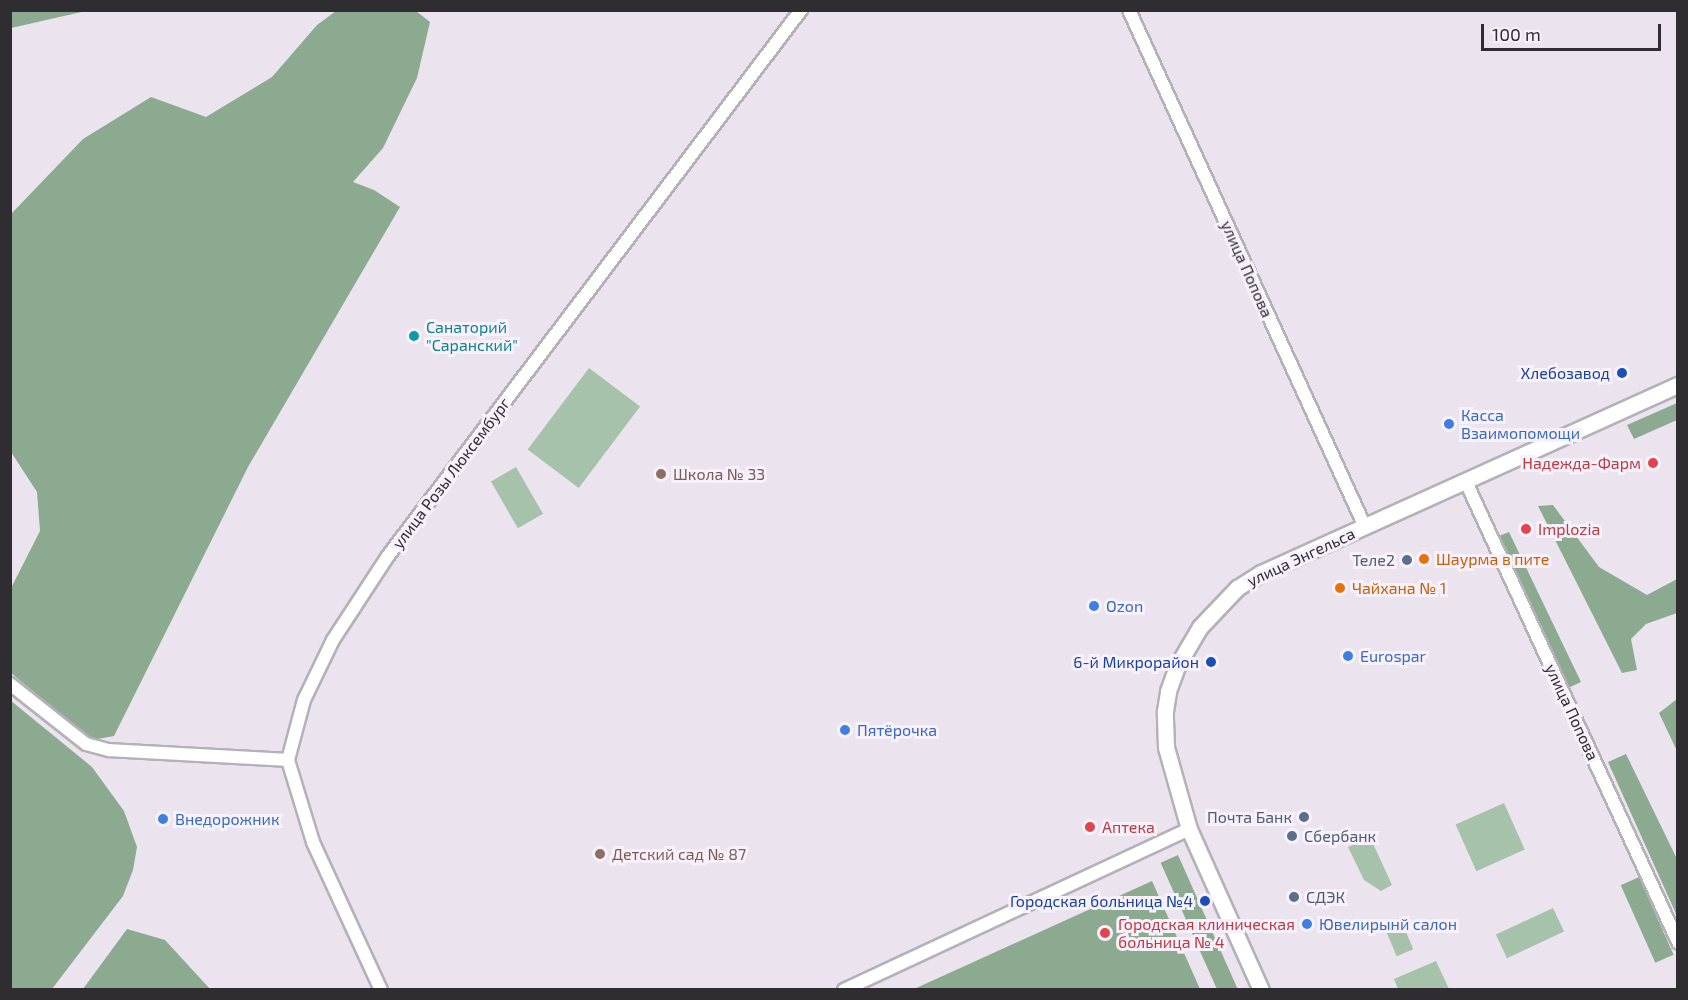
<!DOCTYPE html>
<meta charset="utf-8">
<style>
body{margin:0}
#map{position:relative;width:1688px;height:1000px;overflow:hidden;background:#ebe4ee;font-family:"Exo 2",sans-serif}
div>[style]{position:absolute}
.green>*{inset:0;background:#a7c2aa;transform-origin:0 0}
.forest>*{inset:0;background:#8caa90;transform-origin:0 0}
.roads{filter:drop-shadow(2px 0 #b6b0b9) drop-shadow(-2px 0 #b6b0b9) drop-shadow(0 2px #b6b0b9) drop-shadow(0 -2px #b6b0b9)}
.minor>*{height:12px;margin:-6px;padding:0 6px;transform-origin:6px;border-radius:6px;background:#fff}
.major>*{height:15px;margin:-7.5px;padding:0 7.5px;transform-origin:7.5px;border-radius:7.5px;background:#fff}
.dots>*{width:16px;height:16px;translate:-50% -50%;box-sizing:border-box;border:3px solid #f8f1fb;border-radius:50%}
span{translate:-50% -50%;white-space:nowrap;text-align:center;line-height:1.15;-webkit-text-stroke:6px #f8f1fb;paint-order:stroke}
.street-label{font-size:16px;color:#2f2d31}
.culture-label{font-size:16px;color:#0d838f}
.left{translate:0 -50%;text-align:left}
.transit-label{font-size:16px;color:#164399}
.right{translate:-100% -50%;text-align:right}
.shop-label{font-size:16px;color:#366cbe}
.health-label{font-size:16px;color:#be3a42}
.education-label{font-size:16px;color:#785e54}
.food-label{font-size:16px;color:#c56008}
.service-label{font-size:16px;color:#4e5e75}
.frame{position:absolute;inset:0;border:12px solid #2f2d31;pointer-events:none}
.scale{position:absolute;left:1481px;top:24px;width:180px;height:27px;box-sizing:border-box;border:3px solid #2f2d31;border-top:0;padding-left:8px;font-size:18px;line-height:21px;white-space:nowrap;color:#2f2d31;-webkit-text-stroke:4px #f8f1fb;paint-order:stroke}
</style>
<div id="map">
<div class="green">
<i style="left:589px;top:368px;width:64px;height:102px;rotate:37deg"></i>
<i style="left:516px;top:467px;width:54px;height:29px;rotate:60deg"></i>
<i style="left:1504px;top:803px;width:51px;height:53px;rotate:66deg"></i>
<i style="clip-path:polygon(1370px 837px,1392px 885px,1381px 891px,1364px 880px,1348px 847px)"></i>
<i style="left:1553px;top:908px;width:26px;height:63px;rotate:65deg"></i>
<i style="left:1400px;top:918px;width:34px;height:18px;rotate:67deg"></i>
<i style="clip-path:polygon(1436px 961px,1449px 989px,1398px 989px,1394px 979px)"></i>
</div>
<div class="forest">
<i style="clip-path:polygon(11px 10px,86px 10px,86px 11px,11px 28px)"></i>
<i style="clip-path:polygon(336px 11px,416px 11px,430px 22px,417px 78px,383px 148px,353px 182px,374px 190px,400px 207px,248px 467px,114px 736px,92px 740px,11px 673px,10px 590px,40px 531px,37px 492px,11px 452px,11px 214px,83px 139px,151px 97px,206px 117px,272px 77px,317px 25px)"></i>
<i style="clip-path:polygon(1677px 403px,1677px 420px,1634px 439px,1627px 425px)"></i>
<i style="clip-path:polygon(1553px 505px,1599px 567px,1647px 595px,1677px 579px,1677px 613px,1646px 624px,1631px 639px,1637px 670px,1622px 673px,1538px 506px)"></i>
<i style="clip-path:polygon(1509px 532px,1581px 682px,1566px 689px,1499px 536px)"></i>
<i style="clip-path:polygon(1677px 699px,1677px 751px,1659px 713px)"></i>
<i style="clip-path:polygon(10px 700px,92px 767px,124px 811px,137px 847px,133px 870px,123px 896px,52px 989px,11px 989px)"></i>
<i style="clip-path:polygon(1626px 754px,1677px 859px,1677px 916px,1608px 762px)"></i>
<i style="left:1178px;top:855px;width:147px;height:19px;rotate:66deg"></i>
<i style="left:1639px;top:877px;width:85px;height:20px;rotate:66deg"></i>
<i style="clip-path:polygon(1152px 881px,1200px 989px,914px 989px)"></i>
<i style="clip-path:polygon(127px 929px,165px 940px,210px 989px,83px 989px)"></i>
</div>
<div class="roads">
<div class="minor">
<i style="left:1129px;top:10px;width:568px;rotate:65.46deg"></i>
<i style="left:1466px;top:482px;width:507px;rotate:65.26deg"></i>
<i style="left:10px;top:684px;width:97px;rotate:38.3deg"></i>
<i style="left:86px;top:744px;width:24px;rotate:15deg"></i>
<i style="left:109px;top:750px;width:179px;rotate:3.2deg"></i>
<i style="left:381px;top:990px;width:163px;rotate:-114.7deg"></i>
<i style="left:313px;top:842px;width:86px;rotate:-107deg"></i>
<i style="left:288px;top:760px;width:62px;rotate:-75.1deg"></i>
<i style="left:304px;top:700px;width:67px;rotate:-64.2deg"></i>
<i style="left:333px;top:640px;width:100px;rotate:-56.8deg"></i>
<i style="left:388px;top:556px;width:685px;rotate:-52.9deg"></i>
<i style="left:844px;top:990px;width:381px;rotate:-25deg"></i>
</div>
<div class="major">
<i style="left:1261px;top:990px;width:176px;rotate:-114.1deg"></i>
<i style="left:1189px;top:829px;width:85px;rotate:-105.7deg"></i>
<i style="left:1166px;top:747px;width:36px;rotate:-92deg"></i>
<i style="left:1165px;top:711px;width:20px;rotate:-81deg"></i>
<i style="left:1168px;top:691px;width:27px;rotate:-70deg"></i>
<i style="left:1177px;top:666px;width:45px;rotate:-59.5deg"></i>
<i style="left:1200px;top:627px;width:54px;rotate:-46.5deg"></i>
<i style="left:1237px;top:588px;width:28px;rotate:-32deg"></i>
<i style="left:1261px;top:573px;width:457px;rotate:-24.3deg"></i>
</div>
</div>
<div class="dots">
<i style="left:414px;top:336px;background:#0f9aa8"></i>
<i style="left:1622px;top:373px;background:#1a4fb4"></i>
<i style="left:1449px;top:424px;background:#3f7fe0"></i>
<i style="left:1653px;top:463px;background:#e0444e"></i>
<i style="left:661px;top:474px;background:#8d6e63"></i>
<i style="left:1526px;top:529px;background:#e0444e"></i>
<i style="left:1424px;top:559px;background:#e8710a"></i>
<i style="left:1407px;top:560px;background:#5c6f8a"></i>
<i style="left:1340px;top:588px;background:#e8710a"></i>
<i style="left:1094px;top:606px;background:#3f7fe0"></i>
<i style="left:1348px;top:656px;background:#3f7fe0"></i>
<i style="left:1211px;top:662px;background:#1a4fb4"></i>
<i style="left:845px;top:730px;background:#3f7fe0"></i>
<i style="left:1304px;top:817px;background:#5c6f8a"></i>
<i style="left:163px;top:819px;background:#3f7fe0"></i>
<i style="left:1090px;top:827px;background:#e0444e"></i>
<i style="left:1292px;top:836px;background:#5c6f8a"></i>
<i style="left:600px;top:854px;background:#8d6e63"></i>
<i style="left:1294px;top:897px;background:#5c6f8a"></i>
<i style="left:1205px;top:901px;background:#1a4fb4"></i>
<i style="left:1307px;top:924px;background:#3f7fe0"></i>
<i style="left:1105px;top:933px;background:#e0444e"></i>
</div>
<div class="street-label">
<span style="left:1247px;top:269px;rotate:66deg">улица Попова</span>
<span style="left:451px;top:473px;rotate:-53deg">улица Розы Люксембург</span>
<span style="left:1301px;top:557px;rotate:-25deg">улица Энгельса</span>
<span style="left:1572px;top:712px;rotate:65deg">улица Попова</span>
</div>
<div class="culture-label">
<span class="left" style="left:426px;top:336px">Санаторий<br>"Саранский"</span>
</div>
<div class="transit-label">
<span class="right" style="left:1610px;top:373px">Хлебозавод</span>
<span class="right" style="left:1199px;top:662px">6-й Микрорайон</span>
<span class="right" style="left:1193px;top:901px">Городская больница №4</span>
</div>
<div class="shop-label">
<span class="left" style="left:1461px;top:424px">Касса<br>Взаимопомощи</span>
<span class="left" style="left:1106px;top:606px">Ozon</span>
<span class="left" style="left:1360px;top:656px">Eurospar</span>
<span class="left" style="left:857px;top:730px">Пятёрочка</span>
<span class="left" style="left:175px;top:819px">Внедорожник</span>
<span class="left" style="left:1319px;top:924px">Ювелирынй салон</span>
</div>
<div class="health-label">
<span class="right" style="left:1641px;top:463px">Надежда-Фарм</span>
<span class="left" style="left:1538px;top:529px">Implozia</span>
<span class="left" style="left:1102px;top:827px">Аптека</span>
<span class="left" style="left:1118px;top:933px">Городская клиническая<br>больница № 4</span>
</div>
<div class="education-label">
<span class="left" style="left:673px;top:474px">Школа № 33</span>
<span class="left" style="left:612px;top:854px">Детский сад № 87</span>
</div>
<div class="food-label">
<span class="left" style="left:1436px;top:559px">Шаурма в пите</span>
<span class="left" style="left:1352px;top:588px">Чайхана № 1</span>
</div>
<div class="service-label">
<span class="right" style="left:1395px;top:560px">Теле2</span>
<span class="right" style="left:1292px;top:817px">Почта Банк</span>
<span class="left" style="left:1304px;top:836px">Сбербанк</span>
<span class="left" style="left:1306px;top:897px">СДЭК</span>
</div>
<div class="frame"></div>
<div class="scale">100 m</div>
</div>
